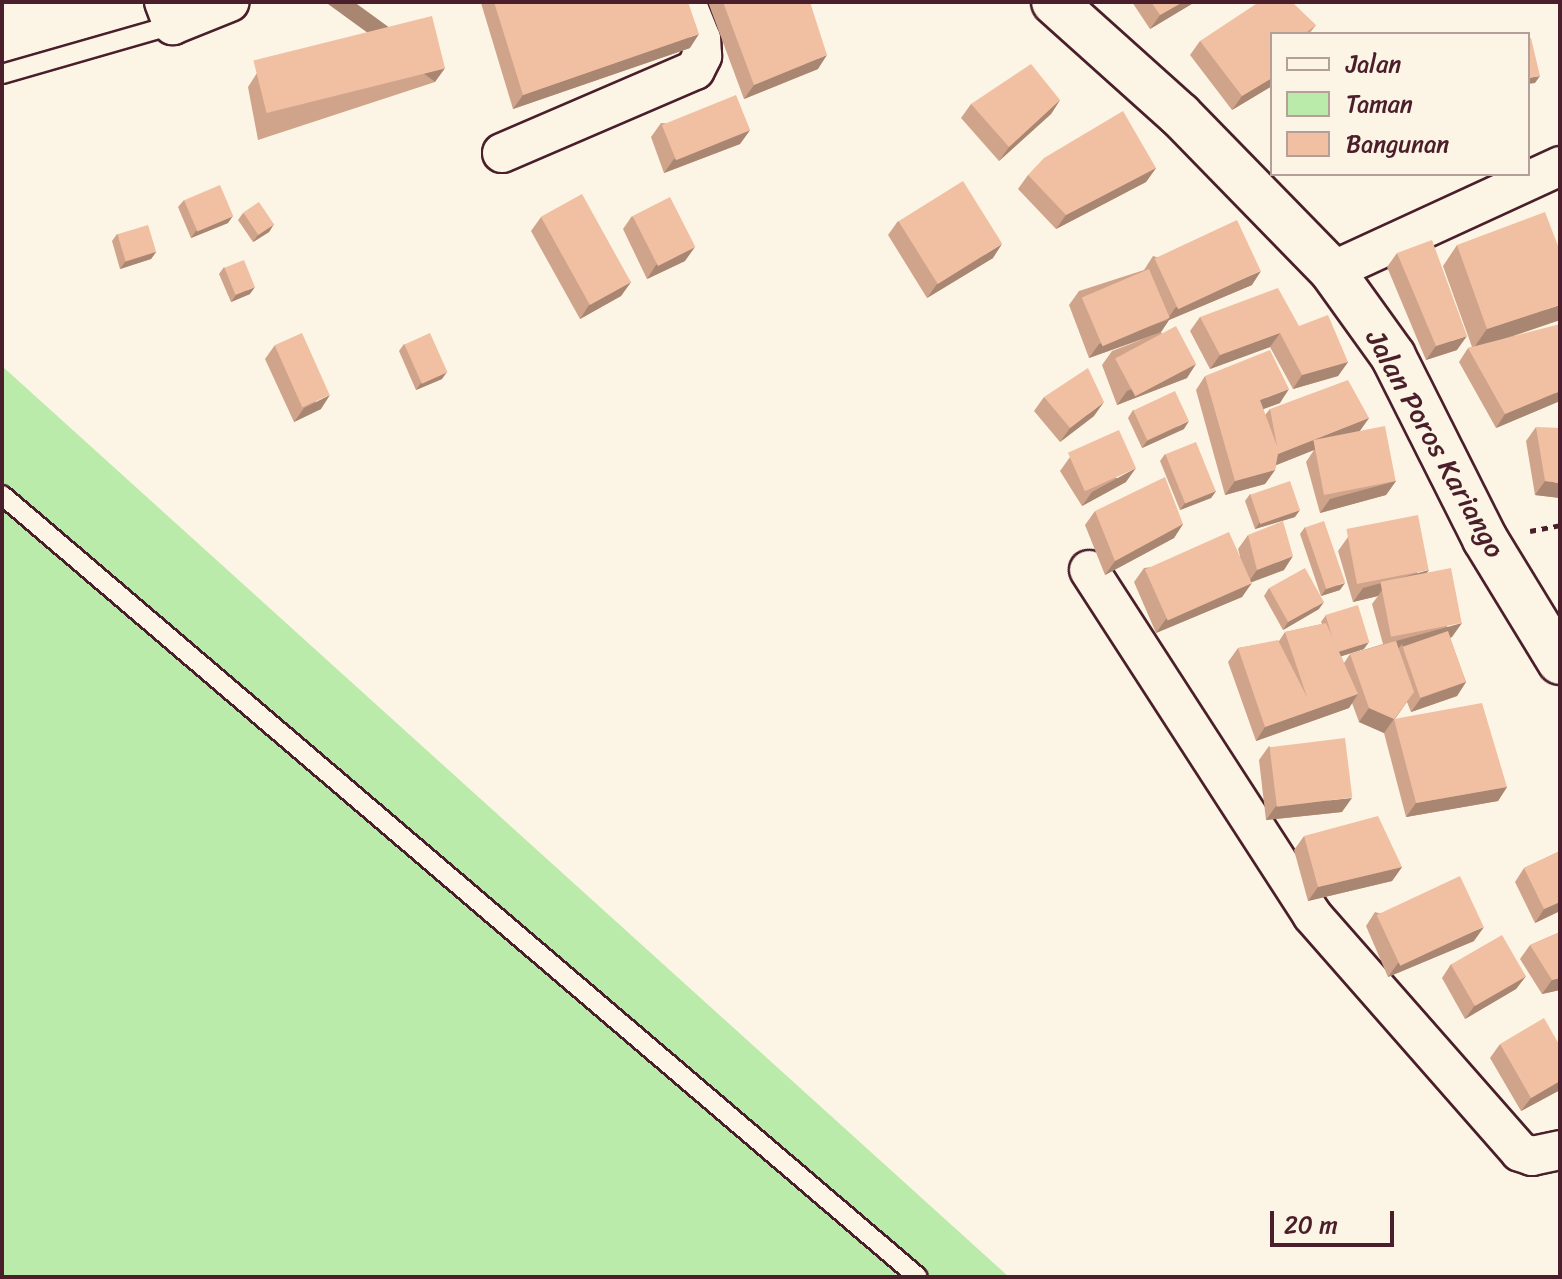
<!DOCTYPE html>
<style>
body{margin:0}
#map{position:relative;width:1562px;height:1279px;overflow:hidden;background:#fcf5e5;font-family:Sriracha,sans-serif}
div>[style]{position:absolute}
.green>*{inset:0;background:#baebaa}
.path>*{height:5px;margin-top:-2.5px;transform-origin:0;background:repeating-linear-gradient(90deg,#4a1f2b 0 6px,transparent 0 12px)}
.roads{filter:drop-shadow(2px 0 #4a1f2b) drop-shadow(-2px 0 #4a1f2b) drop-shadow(0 2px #4a1f2b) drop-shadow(0 -2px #4a1f2b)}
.service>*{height:18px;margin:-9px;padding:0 9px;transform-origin:9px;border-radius:9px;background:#fcf5e5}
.minor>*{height:38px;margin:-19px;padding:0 19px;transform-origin:19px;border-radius:19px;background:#fcf5e5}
.secondary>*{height:44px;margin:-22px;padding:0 22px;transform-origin:22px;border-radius:22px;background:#fcf5e5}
.wall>*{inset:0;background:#cfa48b}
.shaded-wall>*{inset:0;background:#a98671;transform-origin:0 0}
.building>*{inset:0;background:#f1bfa2;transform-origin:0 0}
span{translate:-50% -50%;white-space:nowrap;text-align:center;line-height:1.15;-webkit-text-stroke:6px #fcf5e5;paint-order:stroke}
.street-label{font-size:28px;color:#4a1f2b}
.frame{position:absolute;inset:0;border:4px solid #4a1f2b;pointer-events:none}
.legend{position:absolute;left:1270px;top:32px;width:260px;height:144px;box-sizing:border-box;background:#fcf5e5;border:2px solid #b59f9b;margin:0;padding:10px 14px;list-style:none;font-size:24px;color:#4a1f2b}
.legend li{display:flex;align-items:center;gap:16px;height:40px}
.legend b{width:40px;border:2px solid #b59f9b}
.scale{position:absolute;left:1270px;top:1211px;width:124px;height:36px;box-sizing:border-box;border:4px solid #4a1f2b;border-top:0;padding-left:10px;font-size:24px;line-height:28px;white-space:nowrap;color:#4a1f2b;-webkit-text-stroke:6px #fcf5e5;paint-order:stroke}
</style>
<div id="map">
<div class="green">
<i style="clip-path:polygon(2px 366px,1009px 1277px,2px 1277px)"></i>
</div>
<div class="path">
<i style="left:1530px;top:531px;width:31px;rotate:-11deg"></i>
</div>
<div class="roads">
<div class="service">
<i style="left:2px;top:74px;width:178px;rotate:-16deg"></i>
<i style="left:2px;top:495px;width:1204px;rotate:40.49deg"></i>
</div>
<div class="minor">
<i style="left:164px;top:2px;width:25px;rotate:69deg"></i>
<i style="left:173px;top:25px;width:61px;rotate:-22deg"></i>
<i style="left:502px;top:153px;width:210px;rotate:-23.3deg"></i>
<i style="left:695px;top:70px;width:16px;rotate:-63deg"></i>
<i style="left:702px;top:56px;width:17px;rotate:-93deg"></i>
<i style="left:701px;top:39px;width:40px;rotate:-112deg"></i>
<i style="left:1332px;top:271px;width:251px;rotate:-24.7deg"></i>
<i style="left:1089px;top:570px;width:411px;rotate:57.1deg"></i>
<i style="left:1312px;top:915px;width:315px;rotate:48.7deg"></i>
<i style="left:1520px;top:1152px;width:13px;rotate:18deg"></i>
<i style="left:1532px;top:1156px;width:29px;rotate:-12deg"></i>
</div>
<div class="secondary">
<i style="left:1054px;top:2px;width:169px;rotate:41.9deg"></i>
<i style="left:1180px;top:115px;width:218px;rotate:45.7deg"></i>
<i style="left:1332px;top:271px;width:105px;rotate:54.3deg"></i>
<i style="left:1393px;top:356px;width:205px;rotate:63.3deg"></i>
<i style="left:1485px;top:539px;width:144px;rotate:58.6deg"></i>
</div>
</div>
<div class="wall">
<i style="clip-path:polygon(481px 2px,688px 2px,690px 48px,513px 109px,481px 3px)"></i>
<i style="clip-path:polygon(708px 2px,810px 2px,818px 69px,744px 99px)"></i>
<i style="clip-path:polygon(1132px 2px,1195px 2px,1150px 29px)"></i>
<i style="clip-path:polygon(1316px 25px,1309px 34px,1272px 34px,1272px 86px,1232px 110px,1190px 55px,1200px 41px)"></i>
<i style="clip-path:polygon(445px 68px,435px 82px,258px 140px,248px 87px,257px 73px)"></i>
<i style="clip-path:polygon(1060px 100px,1051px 114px,999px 161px,961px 118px,971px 104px)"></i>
<i style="clip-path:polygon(661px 123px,750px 130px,740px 144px,664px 173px,651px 137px)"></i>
<i style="clip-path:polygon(1156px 168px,1146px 182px,1056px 229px,1018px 189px,1028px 175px)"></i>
<i style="clip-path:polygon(184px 200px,228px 223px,191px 238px,178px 207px)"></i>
<i style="clip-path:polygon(243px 213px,274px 224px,269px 232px,253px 242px,238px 220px)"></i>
<i style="clip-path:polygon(632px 216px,685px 261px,647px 279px,623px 229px)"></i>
<i style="clip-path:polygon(541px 217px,631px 282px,621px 296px,580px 319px,531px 231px)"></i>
<i style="clip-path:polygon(898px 221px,993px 258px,927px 298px,888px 235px)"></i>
<i style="clip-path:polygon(117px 234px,156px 252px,151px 259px,120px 269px,112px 241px)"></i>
<i style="clip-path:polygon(1457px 245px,1560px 320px,1514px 336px,1560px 401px,1496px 428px,1459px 362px,1468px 348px,1472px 347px,1443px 266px)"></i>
<i style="clip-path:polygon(1397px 253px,1457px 350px,1426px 360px,1387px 267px)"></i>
<i style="clip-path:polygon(1153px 256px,1252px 285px,1169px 320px,1161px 332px,1187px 378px,1117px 405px,1102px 365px,1112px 351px,1146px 338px,1089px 358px,1069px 305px,1079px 291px,1144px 270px)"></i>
<i style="clip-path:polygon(224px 267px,250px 294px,231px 302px,219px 274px)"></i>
<i style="clip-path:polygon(1200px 317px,1299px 326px,1348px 362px,1338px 376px,1293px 389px,1270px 347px,1210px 369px,1190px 331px)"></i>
<i style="clip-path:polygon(404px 344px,442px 379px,416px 390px,399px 351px)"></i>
<i style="clip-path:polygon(275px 345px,321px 409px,294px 422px,265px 359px)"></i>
<i style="clip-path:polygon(1205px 376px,1280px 403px,1263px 409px,1265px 415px,1270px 409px,1369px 418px,1359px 432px,1331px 443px,1396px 481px,1386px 495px,1320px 513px,1306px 462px,1314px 450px,1276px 465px,1275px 470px,1265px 484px,1225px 495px,1196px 390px)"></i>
<i style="clip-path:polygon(1044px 397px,1094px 416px,1060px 442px,1034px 411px)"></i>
<i style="clip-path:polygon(1133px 410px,1184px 429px,1142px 448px,1128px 418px)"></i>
<i style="clip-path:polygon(1536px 427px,1560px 498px,1535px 495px,1526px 441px)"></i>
<i style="clip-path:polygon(1165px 454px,1216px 491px,1211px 498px,1180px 510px,1160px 461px)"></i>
<i style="clip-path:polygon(1070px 457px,1126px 482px,1082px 506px,1060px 471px)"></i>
<i style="clip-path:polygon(1250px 494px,1295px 517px,1255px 529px,1245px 501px)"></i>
<i style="clip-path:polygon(1095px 511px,1183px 524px,1174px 538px,1105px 575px,1085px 525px)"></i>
<i style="clip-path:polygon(1305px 527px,1340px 590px,1321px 596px,1300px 534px)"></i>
<i style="clip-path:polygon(1248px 535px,1284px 570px,1251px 582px,1242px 597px,1156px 633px,1134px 582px,1144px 568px,1240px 556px,1238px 549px)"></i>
<i style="clip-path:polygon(1348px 537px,1424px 576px,1452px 637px,1450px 638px,1466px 682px,1457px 696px,1411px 712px,1407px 702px,1395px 719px,1507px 787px,1498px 801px,1406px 817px,1384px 733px,1359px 722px,1352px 703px,1349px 708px,1256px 741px,1228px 662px,1238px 648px,1279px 641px,1285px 632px,1322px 624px,1321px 622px,1326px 615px,1364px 649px,1341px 656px,1344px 663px,1350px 654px,1383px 644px,1372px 604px,1378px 596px,1353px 602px,1338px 551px)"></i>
<i style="clip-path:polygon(1269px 588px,1319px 609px,1283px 630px,1264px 596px)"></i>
<i style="clip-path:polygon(1269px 746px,1342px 812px,1266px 820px,1259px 760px)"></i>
<i style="clip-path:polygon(1304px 836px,1402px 867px,1392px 881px,1308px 901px,1294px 850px)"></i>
<i style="clip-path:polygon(1560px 851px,1560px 911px,1535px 923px,1515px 882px,1524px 868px)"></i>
<i style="clip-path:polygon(1375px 912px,1474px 941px,1388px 977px,1366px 926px)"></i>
<i style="clip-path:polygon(1560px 932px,1560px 990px,1542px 994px,1520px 959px,1530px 945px)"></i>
<i style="clip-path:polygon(1451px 964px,1526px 976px,1516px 989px,1465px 1019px,1442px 978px)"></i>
<i style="clip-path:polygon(1500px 1044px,1560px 1046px,1560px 1090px,1521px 1111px,1490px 1058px)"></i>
</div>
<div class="shaded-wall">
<i style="clip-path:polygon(1183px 2px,1195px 2px,1150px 29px,1160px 15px)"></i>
<i style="clip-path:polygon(699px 34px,690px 48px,513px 109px,523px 95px)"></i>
<i style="clip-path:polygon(827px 55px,818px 69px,744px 99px,754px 85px)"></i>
<i style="left:445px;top:68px;width:17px;height:186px;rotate:126deg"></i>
<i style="clip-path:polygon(1540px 76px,1535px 83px,1528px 84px,1528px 78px)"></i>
<i style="clip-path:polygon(1272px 78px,1272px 86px,1232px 110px,1242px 96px)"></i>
<i style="clip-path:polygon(1060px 100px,1051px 114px,999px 161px,1009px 147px)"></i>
<i style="clip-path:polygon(750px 130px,740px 144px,664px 173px,674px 159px)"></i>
<i style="clip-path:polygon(1156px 168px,1146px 182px,1056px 229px,1066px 215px)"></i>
<i style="clip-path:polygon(233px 216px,228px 223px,191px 238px,196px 231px)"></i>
<i style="clip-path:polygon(274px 224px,269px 232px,253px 242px,258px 235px)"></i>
<i style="clip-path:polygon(1002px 244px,993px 258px,927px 298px,937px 284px)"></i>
<i style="clip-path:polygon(695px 247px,685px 261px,647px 279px,656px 265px)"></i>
<i style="clip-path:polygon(156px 252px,151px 259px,120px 269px,125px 262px)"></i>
<i style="clip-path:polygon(1261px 271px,1252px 285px,1169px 320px,1161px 332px,1089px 358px,1099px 344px,1167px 320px,1175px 308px)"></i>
<i style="clip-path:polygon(631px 282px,621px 296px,580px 319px,589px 305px)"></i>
<i style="clip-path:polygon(255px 287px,250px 294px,231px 302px,236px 295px)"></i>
<i style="clip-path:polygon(1560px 305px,1560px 320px,1473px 349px,1487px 329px)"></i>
<i style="clip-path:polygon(1280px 333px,1270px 347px,1210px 369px,1220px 355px)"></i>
<i style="clip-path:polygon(1467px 336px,1457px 350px,1426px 360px,1436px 346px)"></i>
<i style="clip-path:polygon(1348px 362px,1338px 376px,1293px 389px,1302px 375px)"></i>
<i style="clip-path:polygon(1196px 364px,1187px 378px,1117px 405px,1127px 391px)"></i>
<i style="clip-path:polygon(447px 372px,442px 379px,416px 390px,421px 383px)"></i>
<i style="clip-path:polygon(1289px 389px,1280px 403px,1250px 414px,1260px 400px)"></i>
<i style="clip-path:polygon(1560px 391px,1560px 401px,1496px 428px,1505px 414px)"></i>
<i style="clip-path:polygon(330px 395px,321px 409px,294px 422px,304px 408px)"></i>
<i style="clip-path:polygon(1104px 402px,1094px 416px,1060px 442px,1070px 428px)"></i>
<i style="clip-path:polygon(1369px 418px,1359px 432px,1269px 468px,1278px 454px)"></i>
<i style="clip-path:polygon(1189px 421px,1184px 429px,1142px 448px,1147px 441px)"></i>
<i style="clip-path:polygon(1136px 468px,1126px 482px,1082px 506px,1092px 492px)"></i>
<i style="clip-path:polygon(1275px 470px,1265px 484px,1225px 495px,1235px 481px)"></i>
<i style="clip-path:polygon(1396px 481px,1386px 495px,1320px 513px,1330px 499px)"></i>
<i style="clip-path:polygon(1545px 481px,1560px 483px,1560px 498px,1535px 495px)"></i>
<i style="clip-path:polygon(1216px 491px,1211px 498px,1180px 510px,1185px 503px)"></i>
<i style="clip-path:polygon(1300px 510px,1295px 517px,1255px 529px,1260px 522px)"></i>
<i style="clip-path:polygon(1183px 524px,1174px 538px,1105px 575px,1115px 561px)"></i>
<i style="clip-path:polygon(1293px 556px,1284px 570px,1247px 584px,1257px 570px)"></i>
<i style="clip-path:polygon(1429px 570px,1419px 584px,1382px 590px,1378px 596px,1353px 602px,1363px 588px)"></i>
<i style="clip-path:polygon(1252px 583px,1242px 597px,1156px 633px,1166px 619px)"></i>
<i style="clip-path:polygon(1345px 583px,1340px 590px,1321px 596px,1326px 589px)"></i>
<i style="clip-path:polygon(1324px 602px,1319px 609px,1283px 630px,1288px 622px)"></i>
<i style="clip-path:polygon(1462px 623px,1452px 637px,1404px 650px,1402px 644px,1396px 652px,1396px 641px)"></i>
<i style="clip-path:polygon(1369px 642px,1364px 649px,1333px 659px,1338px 652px)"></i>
<i style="clip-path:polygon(1466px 682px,1457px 696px,1411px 712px,1421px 698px)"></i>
<i style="clip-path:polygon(1358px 694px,1349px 708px,1256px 741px,1265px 727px)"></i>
<i style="clip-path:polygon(1369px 708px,1394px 719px,1384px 733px,1359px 722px)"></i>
<i style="clip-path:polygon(1507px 787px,1498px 801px,1406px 817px,1416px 803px)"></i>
<i style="clip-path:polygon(1352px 798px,1342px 812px,1266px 820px,1276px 806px)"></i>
<i style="clip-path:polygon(1402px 867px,1392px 881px,1308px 901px,1318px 887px)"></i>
<i style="clip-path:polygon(1560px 902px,1560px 911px,1535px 923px,1544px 909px)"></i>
<i style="clip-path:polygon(1484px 927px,1474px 941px,1388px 977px,1398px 963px)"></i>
<i style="clip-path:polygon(1526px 976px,1516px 989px,1465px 1019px,1475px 1005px)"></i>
<i style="clip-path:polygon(1560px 978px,1560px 990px,1542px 994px,1552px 980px)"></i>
<i style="clip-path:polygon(1560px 1081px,1560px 1090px,1521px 1111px,1531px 1098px)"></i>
</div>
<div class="building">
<i style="clip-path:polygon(494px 2px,688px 2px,699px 34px,523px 95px)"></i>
<i style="clip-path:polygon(723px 2px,810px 2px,827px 55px,754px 85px)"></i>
<i style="clip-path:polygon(1151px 2px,1183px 2px,1160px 15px)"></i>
<i style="clip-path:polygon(1259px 2px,1292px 2px,1316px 25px,1304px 34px,1272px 34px,1272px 78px,1242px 96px,1200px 41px)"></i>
<i style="left:432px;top:16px;width:54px;height:184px;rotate:76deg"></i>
<i style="clip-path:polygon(1528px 38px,1531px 38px,1540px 76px,1528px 78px)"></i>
<i style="clip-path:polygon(1031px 64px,1060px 100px,1009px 147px,971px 104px)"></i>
<i style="left:736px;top:95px;width:38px;height:80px;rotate:68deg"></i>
<i style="clip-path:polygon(1123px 111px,1156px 168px,1066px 215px,1028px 175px,1044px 158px)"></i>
<i style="left:963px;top:181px;width:74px;height:76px;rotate:58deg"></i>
<i style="left:220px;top:185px;width:34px;height:39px;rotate:67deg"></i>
<i style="left:582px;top:194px;width:101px;height:47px;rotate:61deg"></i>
<i style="left:670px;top:197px;width:56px;height:42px;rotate:63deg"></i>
<i style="left:259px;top:202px;width:27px;height:19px;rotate:56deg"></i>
<i style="clip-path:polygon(1545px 212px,1560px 251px,1560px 305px,1487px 329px,1457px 245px)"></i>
<i style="left:1237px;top:220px;width:56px;height:91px;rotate:65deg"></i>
<i style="left:148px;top:225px;width:28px;height:32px;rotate:73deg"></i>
<i style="clip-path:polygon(1432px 240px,1467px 336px,1436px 346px,1397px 253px)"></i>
<i style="left:244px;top:260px;width:29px;height:21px;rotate:68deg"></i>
<i style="left:1149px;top:269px;width:53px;height:73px;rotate:67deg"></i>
<i style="clip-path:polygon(1278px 288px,1299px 326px,1328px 315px,1348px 362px,1302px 375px,1280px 333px,1220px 355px,1200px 317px)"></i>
<i style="clip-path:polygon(1560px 324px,1560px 391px,1505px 414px,1468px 348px)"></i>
<i style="left:1176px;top:326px;width:43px;height:69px;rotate:62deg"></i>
<i style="left:302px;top:333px;width:68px;height:30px;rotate:66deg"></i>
<i style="left:430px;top:333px;width:43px;height:28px;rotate:66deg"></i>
<i style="clip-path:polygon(1270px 350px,1289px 389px,1260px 400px,1277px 446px,1270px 409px,1348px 380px,1369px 418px,1278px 454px,1275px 470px,1235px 481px,1205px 376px)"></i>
<i style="clip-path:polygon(1088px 368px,1104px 402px,1070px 428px,1044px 397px)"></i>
<i style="left:1175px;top:391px;width:33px;height:46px;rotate:65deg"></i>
<i style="left:1385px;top:426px;width:56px;height:73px;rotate:79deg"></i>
<i style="clip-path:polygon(1536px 427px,1560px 428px,1560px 483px,1545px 481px)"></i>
<i style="left:1119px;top:430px;width:42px;height:56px;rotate:66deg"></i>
<i style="left:1196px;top:442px;width:53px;height:33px;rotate:68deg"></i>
<i style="clip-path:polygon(1165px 477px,1183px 524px,1115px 561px,1095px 511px)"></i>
<i style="left:1290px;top:481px;width:31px;height:42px;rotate:71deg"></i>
<i style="left:1418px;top:515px;width:56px;height:73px;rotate:79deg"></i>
<i style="clip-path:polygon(1283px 521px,1293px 556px,1257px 570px,1248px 535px)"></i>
<i style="left:1324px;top:521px;width:65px;height:20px;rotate:71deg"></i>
<i style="left:1229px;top:532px;width:56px;height:92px;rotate:66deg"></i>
<i style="left:1305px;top:568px;width:39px;height:41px;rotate:61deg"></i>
<i style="left:1451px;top:568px;width:56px;height:72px;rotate:79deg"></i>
<i style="left:1358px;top:605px;width:39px;height:34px;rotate:73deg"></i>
<i style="clip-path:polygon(1326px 623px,1358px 694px,1265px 727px,1238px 648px,1278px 640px,1307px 697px,1285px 632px)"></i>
<i style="left:1448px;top:631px;width:54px;height:48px;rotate:71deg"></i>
<i style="clip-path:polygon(1396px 641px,1414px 692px,1394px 719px,1482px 703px,1507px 787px,1416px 803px,1394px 719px,1369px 708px,1350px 654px)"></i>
<i style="left:1345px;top:738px;width:60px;height:76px;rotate:83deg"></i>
<i style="clip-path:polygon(1378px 816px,1402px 867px,1318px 887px,1304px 836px)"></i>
<i style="clip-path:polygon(1560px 851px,1560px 902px,1544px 909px,1524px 868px)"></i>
<i style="left:1460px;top:876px;width:56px;height:92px;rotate:65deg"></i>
<i style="clip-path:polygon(1560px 932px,1560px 978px,1552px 980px,1530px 945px)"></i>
<i style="left:1502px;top:935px;width:48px;height:59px;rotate:60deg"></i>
<i style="clip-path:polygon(1544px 1018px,1560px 1046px,1560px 1081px,1531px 1098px,1500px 1044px)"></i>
</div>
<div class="street-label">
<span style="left:1435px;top:444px;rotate:61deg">Jalan Poros Kariango</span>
</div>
<div class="frame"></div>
<ul class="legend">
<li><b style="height:10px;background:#fcf5e5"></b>Jalan</li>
<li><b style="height:22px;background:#baebaa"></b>Taman</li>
<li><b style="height:22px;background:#f1bfa2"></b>Bangunan</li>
</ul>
<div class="scale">20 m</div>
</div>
